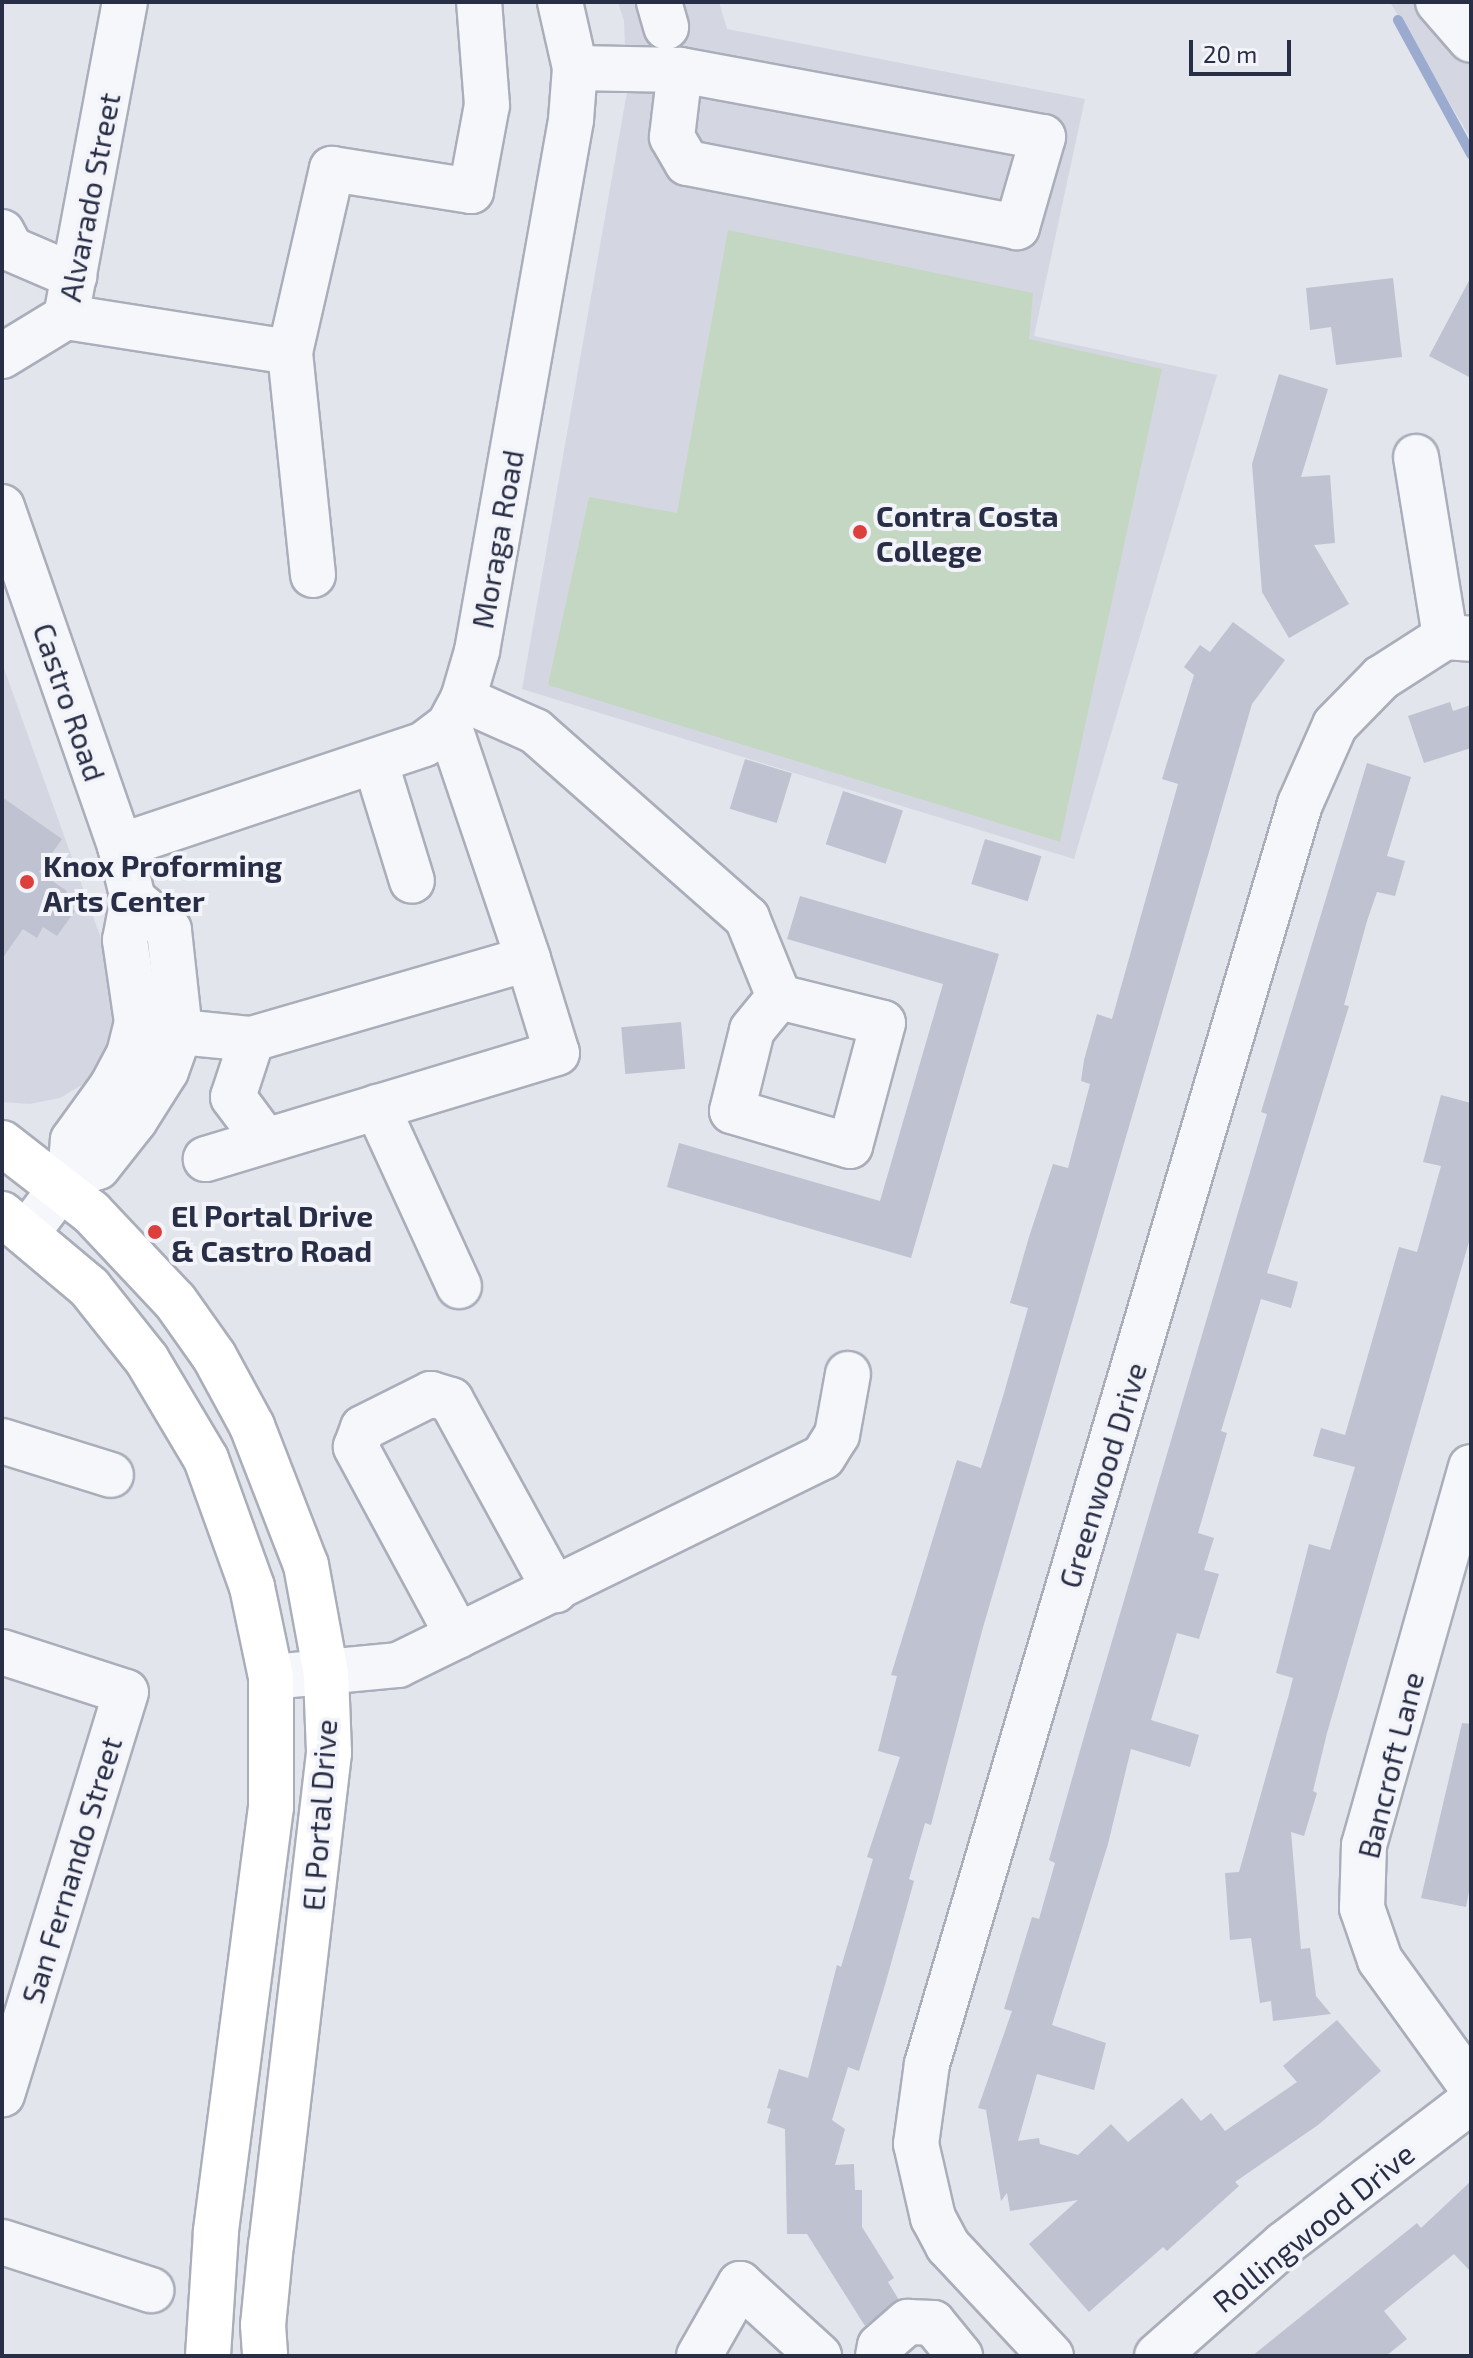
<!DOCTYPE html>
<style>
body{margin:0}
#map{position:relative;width:1473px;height:2358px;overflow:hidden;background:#e2e5ec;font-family:"Exo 2",sans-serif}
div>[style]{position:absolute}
.built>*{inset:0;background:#d4d7e1}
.green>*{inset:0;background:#c4d7c3}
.stream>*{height:10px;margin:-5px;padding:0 5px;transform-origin:5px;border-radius:5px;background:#9aabcf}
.building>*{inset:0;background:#bfc2d0;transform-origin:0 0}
.roads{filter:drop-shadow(2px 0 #aaaeba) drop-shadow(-2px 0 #aaaeba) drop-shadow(0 2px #aaaeba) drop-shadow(0 -2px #aaaeba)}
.minor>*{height:44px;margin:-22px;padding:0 22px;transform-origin:22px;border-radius:22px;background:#f6f7fa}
.major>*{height:44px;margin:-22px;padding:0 22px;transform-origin:22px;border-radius:22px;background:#fff}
.dots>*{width:22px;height:22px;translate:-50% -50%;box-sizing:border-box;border:4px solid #f3f4f9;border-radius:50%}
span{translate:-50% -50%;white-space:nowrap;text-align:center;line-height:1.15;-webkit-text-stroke:8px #f3f4f9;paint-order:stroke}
.street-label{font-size:30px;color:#282e46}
.poi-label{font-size:30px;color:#282e46;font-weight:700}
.left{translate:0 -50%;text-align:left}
.frame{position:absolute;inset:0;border:4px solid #282e46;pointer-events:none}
.scale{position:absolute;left:1189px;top:40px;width:102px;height:36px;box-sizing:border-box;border:4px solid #282e46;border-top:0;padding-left:10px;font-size:24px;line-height:28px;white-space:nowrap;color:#282e46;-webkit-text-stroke:6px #f3f4f9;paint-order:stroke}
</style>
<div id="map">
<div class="built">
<i style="clip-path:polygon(618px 2px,719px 2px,727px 29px,1085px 99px,1034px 336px,1217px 375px,1074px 859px,522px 689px,627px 92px,624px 21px)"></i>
<i style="clip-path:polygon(1390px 2px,1471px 2px,1471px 139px)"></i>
<i style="clip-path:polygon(2px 663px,117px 983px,120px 1024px,110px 1052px,85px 1083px,60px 1098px,30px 1104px,2px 1102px)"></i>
</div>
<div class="green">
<i style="clip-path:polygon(728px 230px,1033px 293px,1029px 339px,1162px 369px,1060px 842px,548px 685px,589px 497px,677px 513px)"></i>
</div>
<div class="stream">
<i style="left:1398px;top:20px;width:153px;rotate:61.4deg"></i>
</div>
<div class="building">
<i style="clip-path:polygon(1471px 277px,1471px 378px,1429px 356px)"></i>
<i style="clip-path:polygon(1393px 278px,1402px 357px,1336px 365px,1331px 327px,1310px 330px,1306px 288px)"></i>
<i style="clip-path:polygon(1279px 374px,1328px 389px,1301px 477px,1330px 475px,1335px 543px,1314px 545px,1349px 604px,1289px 638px,1262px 592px,1252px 464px)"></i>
<i style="clip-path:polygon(1233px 622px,1285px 660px,1252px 704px,982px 1631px,931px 1825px,925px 1823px,909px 1879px,914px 1881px,885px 1985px,859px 2071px,848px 2067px,832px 2120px,845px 2129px,835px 2165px,854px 2164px,855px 2190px,862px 2190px,862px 2227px,894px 2278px,888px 2282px,899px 2300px,865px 2326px,807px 2234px,787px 2234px,785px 2129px,767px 2123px,771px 2109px,767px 2108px,779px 2069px,808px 2078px,837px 1965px,841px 1967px,855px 1920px,873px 1859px,867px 1857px,900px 1757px,878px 1751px,897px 1676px,891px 1675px,957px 1460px,981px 1468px,1004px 1393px,1028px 1308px,1010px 1303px,1029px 1237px,1053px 1164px,1068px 1168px,1090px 1084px,1081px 1081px,1084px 1060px,1097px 1014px,1112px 1019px,1178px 784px,1162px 779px,1194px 675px,1184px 667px,1200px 645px,1210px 652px)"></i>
<i style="clip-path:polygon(1450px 702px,1453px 711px,1471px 705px,1471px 748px,1424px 763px,1408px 716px)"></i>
<i style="left:745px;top:759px;width:49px;height:52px;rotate:17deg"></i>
<i style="clip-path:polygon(1367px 763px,1411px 777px,1387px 856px,1405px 861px,1395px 896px,1377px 892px,1367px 921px,1344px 1005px,1349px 1006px,1267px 1273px,1298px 1282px,1291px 1308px,1261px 1299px,1221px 1431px,1227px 1433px,1198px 1533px,1214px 1538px,1204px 1570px,1219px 1574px,1199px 1639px,1177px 1633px,1151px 1720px,1199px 1735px,1190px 1767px,1131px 1749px,1108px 1844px,1052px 2025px,1106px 2043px,1094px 2090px,1037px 2074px,1018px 2141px,1039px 2138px,1040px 2144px,1078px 2155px,1111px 2124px,1128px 2142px,1182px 2098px,1201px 2121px,1211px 2113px,1225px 2131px,1297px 2082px,1283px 2066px,1337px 2020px,1381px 2071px,1318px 2125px,1235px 2182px,1239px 2186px,1167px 2251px,1163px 2247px,1089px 2312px,1029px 2244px,1078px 2200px,1010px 2211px,1007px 2193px,1001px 2201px,986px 2110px,978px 2108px,1012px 2011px,1004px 2009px,1032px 1917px,1039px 1919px,1055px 1863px,1049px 1860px,1085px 1733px,1267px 1114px,1261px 1112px)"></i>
<i style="left:843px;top:791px;width:63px;height:56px;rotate:18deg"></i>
<i style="clip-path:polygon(2px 797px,62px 839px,39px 872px,67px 891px,62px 902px,75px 911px,57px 936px,43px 927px,37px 938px,23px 929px,2px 959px)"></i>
<i style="left:985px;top:839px;width:59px;height:47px;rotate:17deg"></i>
<i style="clip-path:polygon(800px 896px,999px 954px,911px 1258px,667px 1187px,679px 1143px,880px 1201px,943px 984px,787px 939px)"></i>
<i style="left:681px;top:1022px;width:47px;height:60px;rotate:85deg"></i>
<i style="clip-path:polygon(1441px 1095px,1471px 1103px,1471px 1235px,1327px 1733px,1313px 1791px,1317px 1793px,1304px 1836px,1291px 1832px,1301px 1949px,1310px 1948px,1316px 1996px,1331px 2014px,1273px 2021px,1271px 2001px,1260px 2003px,1251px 1938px,1230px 1940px,1225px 1873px,1239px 1872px,1289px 1694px,1293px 1678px,1276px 1673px,1309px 1544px,1330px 1550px,1355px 1467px,1313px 1456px,1321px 1428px,1345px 1435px,1399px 1247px,1417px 1252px,1441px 1166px,1423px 1162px)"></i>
<i style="clip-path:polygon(1462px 1723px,1471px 1724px,1471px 1881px,1466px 1907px,1421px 1898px)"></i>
<i style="clip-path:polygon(1471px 2181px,1471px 2272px,1454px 2254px,1384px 2311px,1407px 2339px,1386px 2356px,1252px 2356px,1417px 2223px,1421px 2228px)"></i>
</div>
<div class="roads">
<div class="minor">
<i style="left:659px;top:2px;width:26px;rotate:74deg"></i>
<i style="left:1438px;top:2px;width:50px;rotate:49deg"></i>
<i style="left:575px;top:68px;width:105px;rotate:1.1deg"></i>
<i style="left:680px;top:70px;width:369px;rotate:10.5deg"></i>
<i style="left:1043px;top:137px;width:94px;rotate:106.1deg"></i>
<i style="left:1017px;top:227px;width:336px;rotate:-169deg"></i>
<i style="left:687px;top:163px;width:30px;rotate:-120deg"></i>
<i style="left:672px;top:137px;width:67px;rotate:-83.2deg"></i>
<i style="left:2px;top:232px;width:19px;rotate:62deg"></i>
<i style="left:11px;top:249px;width:69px;rotate:23.2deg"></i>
<i style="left:66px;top:317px;width:227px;rotate:8.9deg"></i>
<i style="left:2px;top:356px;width:75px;rotate:-31.4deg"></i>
<i style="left:66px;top:317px;width:320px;rotate:-79.4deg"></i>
<i style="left:1416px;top:457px;width:182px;rotate:80.8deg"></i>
<i style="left:2px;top:507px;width:359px;rotate:70.8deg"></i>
<i style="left:120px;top:846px;width:55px;rotate:76.2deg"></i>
<i style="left:133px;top:899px;width:42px;rotate:101deg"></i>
<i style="left:125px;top:940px;width:83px;rotate:81.7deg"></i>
<i style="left:137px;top:1022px;width:33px;rotate:104deg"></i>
<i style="left:129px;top:1054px;width:36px;rotate:118deg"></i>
<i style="left:112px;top:1086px;width:67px;rotate:125.8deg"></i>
<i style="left:73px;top:1140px;width:36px;rotate:95deg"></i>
<i style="left:313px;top:575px;width:224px;rotate:-95.9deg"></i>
<i style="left:290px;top:352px;width:188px;rotate:-77.1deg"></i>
<i style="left:332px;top:169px;width:141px;rotate:9deg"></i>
<i style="left:471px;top:191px;width:87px;rotate:-79.5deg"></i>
<i style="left:487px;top:105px;width:103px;rotate:-94.4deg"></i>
<i style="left:463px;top:699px;width:79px;rotate:24deg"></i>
<i style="left:535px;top:731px;width:283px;rotate:41.4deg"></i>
<i style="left:747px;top:918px;width:85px;rotate:67.9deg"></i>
<i style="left:779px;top:997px;width:107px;rotate:14deg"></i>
<i style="left:883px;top:1023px;width:127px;rotate:105deg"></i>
<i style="left:850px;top:1146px;width:123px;rotate:-163.5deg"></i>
<i style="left:732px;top:1111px;width:83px;rotate:-76.1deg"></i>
<i style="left:752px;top:1030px;width:43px;rotate:-50.7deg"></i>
<i style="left:449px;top:725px;width:247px;rotate:71.3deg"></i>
<i style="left:376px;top:764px;width:122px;rotate:72.9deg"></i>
<i style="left:120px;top:846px;width:321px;rotate:-18.5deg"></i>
<i style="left:424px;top:744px;width:31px;rotate:-37deg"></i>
<i style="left:449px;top:725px;width:30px;rotate:-62deg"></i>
<i style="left:463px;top:699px;width:50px;rotate:-73.7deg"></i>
<i style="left:477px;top:651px;width:539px;rotate:-79.96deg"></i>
<i style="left:571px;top:120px;width:52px;rotate:-85.6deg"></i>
<i style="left:575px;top:68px;width:68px;rotate:-102.8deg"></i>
<i style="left:180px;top:1032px;width:72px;rotate:5.6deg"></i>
<i style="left:252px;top:1039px;width:287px;rotate:-16.2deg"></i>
<i style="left:528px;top:959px;width:98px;rotate:72.9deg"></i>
<i style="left:557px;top:1053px;width:367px;rotate:163.2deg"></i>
<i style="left:252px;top:1039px;width:61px;rotate:108.1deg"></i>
<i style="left:233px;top:1097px;width:54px;rotate:53.3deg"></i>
<i style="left:377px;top:1107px;width:197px;rotate:65.4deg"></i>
<i style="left:27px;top:1233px;width:71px;rotate:-53deg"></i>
<i style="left:70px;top:1176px;width:29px;rotate:-18deg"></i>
<i style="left:98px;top:1167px;width:60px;rotate:-51.8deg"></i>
<i style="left:135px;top:1120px;width:58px;rotate:-57.7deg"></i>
<i style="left:166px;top:1071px;width:41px;rotate:-70.3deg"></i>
<i style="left:180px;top:1032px;width:103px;rotate:-96.2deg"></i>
<i style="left:169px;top:930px;width:48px;rotate:-139.3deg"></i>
<i style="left:2px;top:1441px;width:114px;rotate:17.3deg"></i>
<i style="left:1471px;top:1467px;width:393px;rotate:105.8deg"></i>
<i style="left:1364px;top:1845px;width:63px;rotate:91.8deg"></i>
<i style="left:1362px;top:1908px;width:55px;rotate:70.9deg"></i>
<i style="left:1380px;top:1960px;width:155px;rotate:54.2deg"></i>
<i style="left:458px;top:1636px;width:215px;rotate:-118.4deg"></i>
<i style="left:356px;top:1447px;width:20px;rotate:-70deg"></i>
<i style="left:363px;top:1428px;width:76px;rotate:-26.6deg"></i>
<i style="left:431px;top:1394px;width:21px;rotate:17deg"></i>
<i style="left:451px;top:1400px;width:217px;rotate:61.3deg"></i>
<i style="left:2px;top:1652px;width:130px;rotate:17.9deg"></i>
<i style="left:126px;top:1692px;width:421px;rotate:107.1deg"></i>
<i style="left:271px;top:1677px;width:128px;rotate:-5.4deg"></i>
<i style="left:398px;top:1665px;width:473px;rotate:-26.1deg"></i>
<i style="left:823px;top:1457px;width:26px;rotate:-58deg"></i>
<i style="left:837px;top:1435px;width:62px;rotate:-79.8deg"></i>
<i style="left:2px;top:2242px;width:157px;rotate:17.9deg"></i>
<i style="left:699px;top:2356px;width:83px;rotate:-60.3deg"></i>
<i style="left:740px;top:2284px;width:107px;rotate:42.3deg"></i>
<i style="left:878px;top:2356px;width:10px;rotate:-79deg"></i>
<i style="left:880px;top:2346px;width:37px;rotate:-41deg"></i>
<i style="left:908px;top:2322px;width:25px;rotate:2deg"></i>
<i style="left:933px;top:2323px;width:43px;rotate:50.7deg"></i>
<i style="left:1051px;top:2356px;width:151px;rotate:-133.1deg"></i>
<i style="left:948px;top:2246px;width:32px;rotate:-118deg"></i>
<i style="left:933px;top:2218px;width:76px;rotate:-102.9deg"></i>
<i style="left:916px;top:2144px;width:81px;rotate:-82.2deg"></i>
<i style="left:927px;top:2064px;width:1314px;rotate:-73.51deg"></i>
<i style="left:1300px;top:804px;width:86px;rotate:-66.1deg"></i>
<i style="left:1335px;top:725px;width:66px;rotate:-45.6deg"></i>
<i style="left:1381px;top:678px;width:76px;rotate:-32.6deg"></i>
<i style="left:1445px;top:637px;width:26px;rotate:4deg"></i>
<i style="left:1157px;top:2356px;width:169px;rotate:-41.4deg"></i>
<i style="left:1284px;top:2244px;width:235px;rotate:-37.4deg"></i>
</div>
<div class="major">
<i style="left:2px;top:1143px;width:113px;rotate:37.8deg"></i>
<i style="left:91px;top:1212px;width:122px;rotate:46.7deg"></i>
<i style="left:175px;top:1301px;width:67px;rotate:54.7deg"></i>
<i style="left:214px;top:1356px;width:80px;rotate:61.5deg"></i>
<i style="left:252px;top:1426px;width:149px;rotate:68.8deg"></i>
<i style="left:306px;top:1565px;width:111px;rotate:79.6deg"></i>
<i style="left:326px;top:1674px;width:79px;rotate:87.8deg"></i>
<i style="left:329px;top:1753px;width:494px;rotate:96.7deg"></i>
<i style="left:271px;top:2244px;width:81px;rotate:95.6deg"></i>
<i style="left:263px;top:2325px;width:31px;rotate:86deg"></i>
<i style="left:2px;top:1214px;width:114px;rotate:40deg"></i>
<i style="left:89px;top:1287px;width:93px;rotate:51.5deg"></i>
<i style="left:147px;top:1360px;width:115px;rotate:59.2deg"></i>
<i style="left:206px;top:1459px;width:136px;rotate:70.2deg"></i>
<i style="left:252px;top:1587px;width:92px;rotate:78.1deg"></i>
<i style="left:271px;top:1677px;width:130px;rotate:90deg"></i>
<i style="left:271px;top:1807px;width:429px;rotate:97.4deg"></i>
<i style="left:216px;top:2232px;width:124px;rotate:93.7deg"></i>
</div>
</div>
<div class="dots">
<i style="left:860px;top:532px;background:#dd403c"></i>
<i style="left:27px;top:882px;background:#dd403c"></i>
<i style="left:155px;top:1232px;background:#dd403c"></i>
</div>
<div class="street-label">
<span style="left:89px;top:197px;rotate:-79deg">Alvarado Street</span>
<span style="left:497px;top:539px;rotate:-80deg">Moraga Road</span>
<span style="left:70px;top:702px;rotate:71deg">Castro Road</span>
<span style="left:1102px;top:1475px;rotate:-73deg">Greenwood Drive</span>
<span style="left:1390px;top:1765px;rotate:-76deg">Bancroft Lane</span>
<span style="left:319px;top:1815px;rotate:-86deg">El Portal Drive</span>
<span style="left:71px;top:1870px;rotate:-73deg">San Fernando Street</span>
<span style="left:1313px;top:2227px;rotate:-39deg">Rollingwood Drive</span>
</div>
<div class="poi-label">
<span class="left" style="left:876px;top:532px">Contra Costa<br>College</span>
<span class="left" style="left:43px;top:882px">Knox Proforming<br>Arts Center</span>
<span class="left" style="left:171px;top:1232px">El Portal Drive<br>&amp; Castro Road</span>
</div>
<div class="frame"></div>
<div class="scale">20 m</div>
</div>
